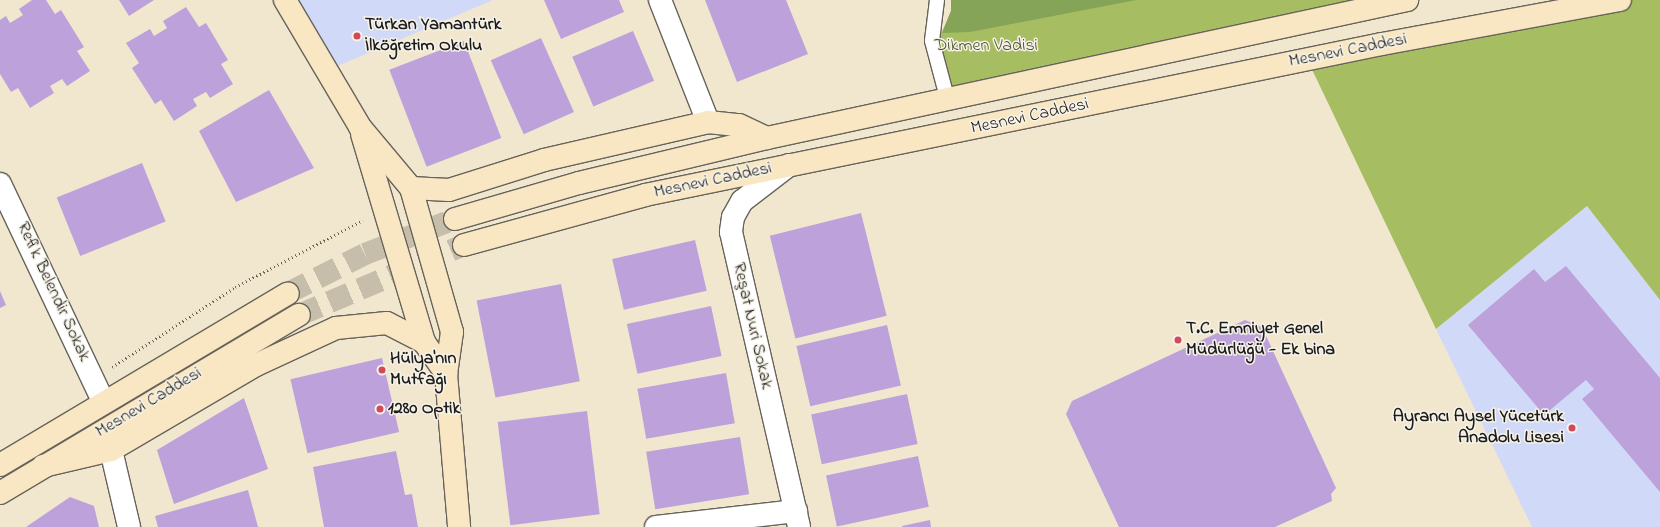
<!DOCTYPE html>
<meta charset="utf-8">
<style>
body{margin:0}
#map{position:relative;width:1660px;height:527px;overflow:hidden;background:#f1e7cf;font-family:"Indie Flower",sans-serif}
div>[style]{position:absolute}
.built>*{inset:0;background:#d1d9f9}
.green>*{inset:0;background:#a7bd62}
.forest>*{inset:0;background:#85a458}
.building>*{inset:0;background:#bda1db;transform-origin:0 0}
.secondary-tunnel>*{height:22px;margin-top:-11px;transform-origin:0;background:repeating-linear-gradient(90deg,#c6beab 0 22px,transparent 0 33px)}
.path>*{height:2.5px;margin-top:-1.25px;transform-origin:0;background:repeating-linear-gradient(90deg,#67635b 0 1px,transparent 0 4px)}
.roads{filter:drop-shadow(1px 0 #67635b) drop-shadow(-1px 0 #67635b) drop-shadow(0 1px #67635b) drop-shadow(0 -1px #67635b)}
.lane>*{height:14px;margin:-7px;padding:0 7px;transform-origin:7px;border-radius:7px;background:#fff}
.street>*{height:22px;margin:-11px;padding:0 11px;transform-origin:11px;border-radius:11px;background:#fff}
.secondary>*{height:22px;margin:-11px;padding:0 11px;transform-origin:11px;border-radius:11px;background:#f9e7c3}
.dots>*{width:11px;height:11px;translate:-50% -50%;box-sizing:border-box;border:2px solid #f7f3e8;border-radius:50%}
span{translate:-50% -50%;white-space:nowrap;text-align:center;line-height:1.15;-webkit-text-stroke:3px #f7f3e8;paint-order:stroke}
.poi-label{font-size:18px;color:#1c1c1c;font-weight:700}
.left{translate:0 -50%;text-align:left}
.right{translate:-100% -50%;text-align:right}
.park-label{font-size:18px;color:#4d5434}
.street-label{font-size:18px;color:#1c1c1c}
</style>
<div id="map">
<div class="built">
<i style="clip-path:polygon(285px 0,493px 0,326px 71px)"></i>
<i style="clip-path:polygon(1587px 206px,1660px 300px,1660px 527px,1532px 527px,1436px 329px)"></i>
</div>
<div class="green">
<i style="clip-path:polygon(951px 0,1407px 0,948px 101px,932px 41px,942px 32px,951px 11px)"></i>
<i style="clip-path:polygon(1620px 0,1660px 0,1660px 300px,1587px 206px,1436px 329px,1307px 59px)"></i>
</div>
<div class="forest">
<i style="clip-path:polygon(951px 0,1136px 0,970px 32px,942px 33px,951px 11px)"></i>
</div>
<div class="building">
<i style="clip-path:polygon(32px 0,46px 0,55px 14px,61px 10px,84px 47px,77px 51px,90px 71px,67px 86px,62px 79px,50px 86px,54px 93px,30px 108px,18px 88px,11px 92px,0 74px,0 20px,6px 16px,10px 23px,23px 15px,19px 9px)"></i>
<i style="clip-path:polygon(119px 0,154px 0,129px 16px)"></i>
<i style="clip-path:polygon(544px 0,619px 0,624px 12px,561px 39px)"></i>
<i style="clip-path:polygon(705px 0,786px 0,808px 54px,737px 82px)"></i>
<i style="clip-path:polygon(186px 7px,199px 27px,206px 23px,228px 60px,221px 64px,233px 84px,210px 98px,206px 92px,193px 99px,197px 106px,174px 121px,161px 100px,155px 104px,132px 68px,139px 63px,126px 43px,150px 29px,154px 36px,167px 28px,163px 21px)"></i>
<i style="left:633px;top:31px;width:54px;height:66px;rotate:67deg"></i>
<i style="left:541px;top:38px;width:81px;height:55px;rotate:66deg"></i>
<i style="left:464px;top:41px;width:104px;height:80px;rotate:69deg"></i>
<i style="clip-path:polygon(269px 90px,314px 168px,236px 202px,199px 131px)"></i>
<i style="left:142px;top:163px;width:63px;height:92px;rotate:68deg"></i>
<i style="left:861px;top:213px;width:106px;height:94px;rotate:76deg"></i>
<i style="left:695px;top:240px;width:52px;height:85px;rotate:77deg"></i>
<i style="clip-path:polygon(1566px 266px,1660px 378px,1660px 492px,1582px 399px,1594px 389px,1586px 380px,1544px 415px,1468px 325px,1534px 269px,1545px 282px)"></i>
<i style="left:561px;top:284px;width:99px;height:86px;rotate:79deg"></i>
<i style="clip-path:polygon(0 291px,6px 305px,0 308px)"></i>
<i style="left:711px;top:306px;width:51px;height:86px;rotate:78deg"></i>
<i style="clip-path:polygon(1245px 320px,1262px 327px,1336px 488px,1331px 494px,1332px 501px,1275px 527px,1119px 527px,1066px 414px,1072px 401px)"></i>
<i style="left:887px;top:325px;width:62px;height:93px;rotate:77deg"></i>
<i style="left:382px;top:358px;width:76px;height:94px;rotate:77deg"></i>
<i style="left:726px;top:373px;width:51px;height:90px;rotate:80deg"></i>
<i style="left:907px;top:394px;width:51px;height:98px;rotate:78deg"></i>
<i style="clip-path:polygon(244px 398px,268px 469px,174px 504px,157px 450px)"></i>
<i style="left:587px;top:411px;width:104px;height:90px;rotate:83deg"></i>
<i style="left:740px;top:437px;width:58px;height:95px;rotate:81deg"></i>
<i style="clip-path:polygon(396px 451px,405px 495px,412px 494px,418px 527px,324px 527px,313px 467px)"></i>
<i style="left:918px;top:456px;width:52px;height:94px;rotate:78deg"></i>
<i style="clip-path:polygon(248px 490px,258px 527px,158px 527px,155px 516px)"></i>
<i style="clip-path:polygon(70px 497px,94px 506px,99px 527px,26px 527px)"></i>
<i style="clip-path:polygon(930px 520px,931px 527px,902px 527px,902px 526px)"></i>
</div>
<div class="secondary-tunnel">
<i style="left:288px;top:293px;width:86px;rotate:-26.9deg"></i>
<i style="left:365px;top:254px;width:97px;rotate:-21.3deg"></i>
<i style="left:299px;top:315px;width:179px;rotate:-23deg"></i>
</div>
<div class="path">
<i style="left:112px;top:367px;width:147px;rotate:-33deg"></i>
<i style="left:235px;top:287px;width:144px;rotate:-27.6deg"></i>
</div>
<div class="roads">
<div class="lane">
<i style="left:937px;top:0;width:41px;rotate:97deg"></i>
<i style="left:932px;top:41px;width:62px;rotate:75.1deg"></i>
</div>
<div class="street">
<i style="left:660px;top:0;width:131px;rotate:68.5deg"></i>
<i style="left:789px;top:165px;width:59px;rotate:142.5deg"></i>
<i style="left:742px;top:201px;width:18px;rotate:119deg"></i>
<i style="left:733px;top:217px;width:15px;rotate:98deg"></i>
<i style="left:731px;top:232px;width:303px;rotate:77deg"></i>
<i style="left:0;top:184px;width:240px;rotate:64.6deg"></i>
<i style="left:111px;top:450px;width:79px;rotate:76.8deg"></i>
<i style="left:656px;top:527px;width:141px;rotate:-6.5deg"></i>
</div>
<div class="secondary">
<i style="left:285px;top:0;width:147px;rotate:59.4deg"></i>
<i style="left:360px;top:127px;width:80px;rotate:50.1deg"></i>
<i style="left:411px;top:188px;width:150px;rotate:74.1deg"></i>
<i style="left:452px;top:332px;width:42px;rotate:98.1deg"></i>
<i style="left:446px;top:374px;width:154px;rotate:85.1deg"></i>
<i style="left:362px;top:134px;width:217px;rotate:73.4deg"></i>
<i style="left:424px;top:342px;width:39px;rotate:55deg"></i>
<i style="left:411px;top:188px;width:38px;rotate:3deg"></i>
<i style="left:449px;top:190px;width:100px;rotate:-17.5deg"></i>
<i style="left:544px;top:160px;width:168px;rotate:-13deg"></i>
<i style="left:708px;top:122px;width:31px;rotate:6deg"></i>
<i style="left:739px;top:125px;width:31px;rotate:25deg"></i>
<i style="left:455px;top:219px;width:129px;rotate:-16.2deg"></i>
<i style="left:579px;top:183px;width:193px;rotate:-13.5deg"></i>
<i style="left:767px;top:138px;width:655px;rotate:-12.17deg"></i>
<i style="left:464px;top:245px;width:188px;rotate:-15.4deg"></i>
<i style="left:645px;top:195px;width:752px;rotate:-11.58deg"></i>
<i style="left:1382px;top:44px;width:242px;rotate:-10.5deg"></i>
<i style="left:0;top:465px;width:335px;rotate:-30.8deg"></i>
<i style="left:43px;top:466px;width:70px;rotate:-13.2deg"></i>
<i style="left:111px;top:450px;width:168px;rotate:-30.4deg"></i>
<i style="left:256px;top:365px;width:88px;rotate:-24.8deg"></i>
<i style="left:336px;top:328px;width:51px;rotate:-5.6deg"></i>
<i style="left:387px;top:323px;width:42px;rotate:27.2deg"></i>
<i style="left:0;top:493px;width:348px;rotate:-30.8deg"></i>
</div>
</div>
<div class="dots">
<i style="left:357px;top:36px;background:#d1495b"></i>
<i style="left:1178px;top:340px;background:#d1495b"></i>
<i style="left:382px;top:370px;background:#d1495b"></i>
<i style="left:380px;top:409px;background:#d1495b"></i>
<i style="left:1572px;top:428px;background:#d1495b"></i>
</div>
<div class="poi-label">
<span class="left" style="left:365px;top:36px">Türkan Yamantürk<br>İlköğretim Okulu</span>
<span class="left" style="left:1186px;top:340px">T.C. Emniyet Genel<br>Müdürlüğü - Ek bina</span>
<span class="left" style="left:390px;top:370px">Hülya'nın<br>Mutfağı</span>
<span class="left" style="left:388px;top:409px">1280 Optik</span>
<span class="right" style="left:1564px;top:428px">Ayrancı Aysel Yücetürk<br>Anadolu Lisesi</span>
</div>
<div class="park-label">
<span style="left:986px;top:46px">Dikmen Vadisi</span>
</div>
<div class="street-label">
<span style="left:1348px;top:51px;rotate:-11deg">Mesnevi Caddesi</span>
<span style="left:1030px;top:117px;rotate:-12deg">Mesnevi Caddesi</span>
<span style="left:713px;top:181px;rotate:-12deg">Mesnevi Caddesi</span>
<span style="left:53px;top:292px;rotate:65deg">Refik Belendir Sokak</span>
<span style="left:752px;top:326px;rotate:77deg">Reşat Nuri Sokak</span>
<span style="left:149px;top:403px;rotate:-31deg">Mesnevi Caddesi</span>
</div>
</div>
